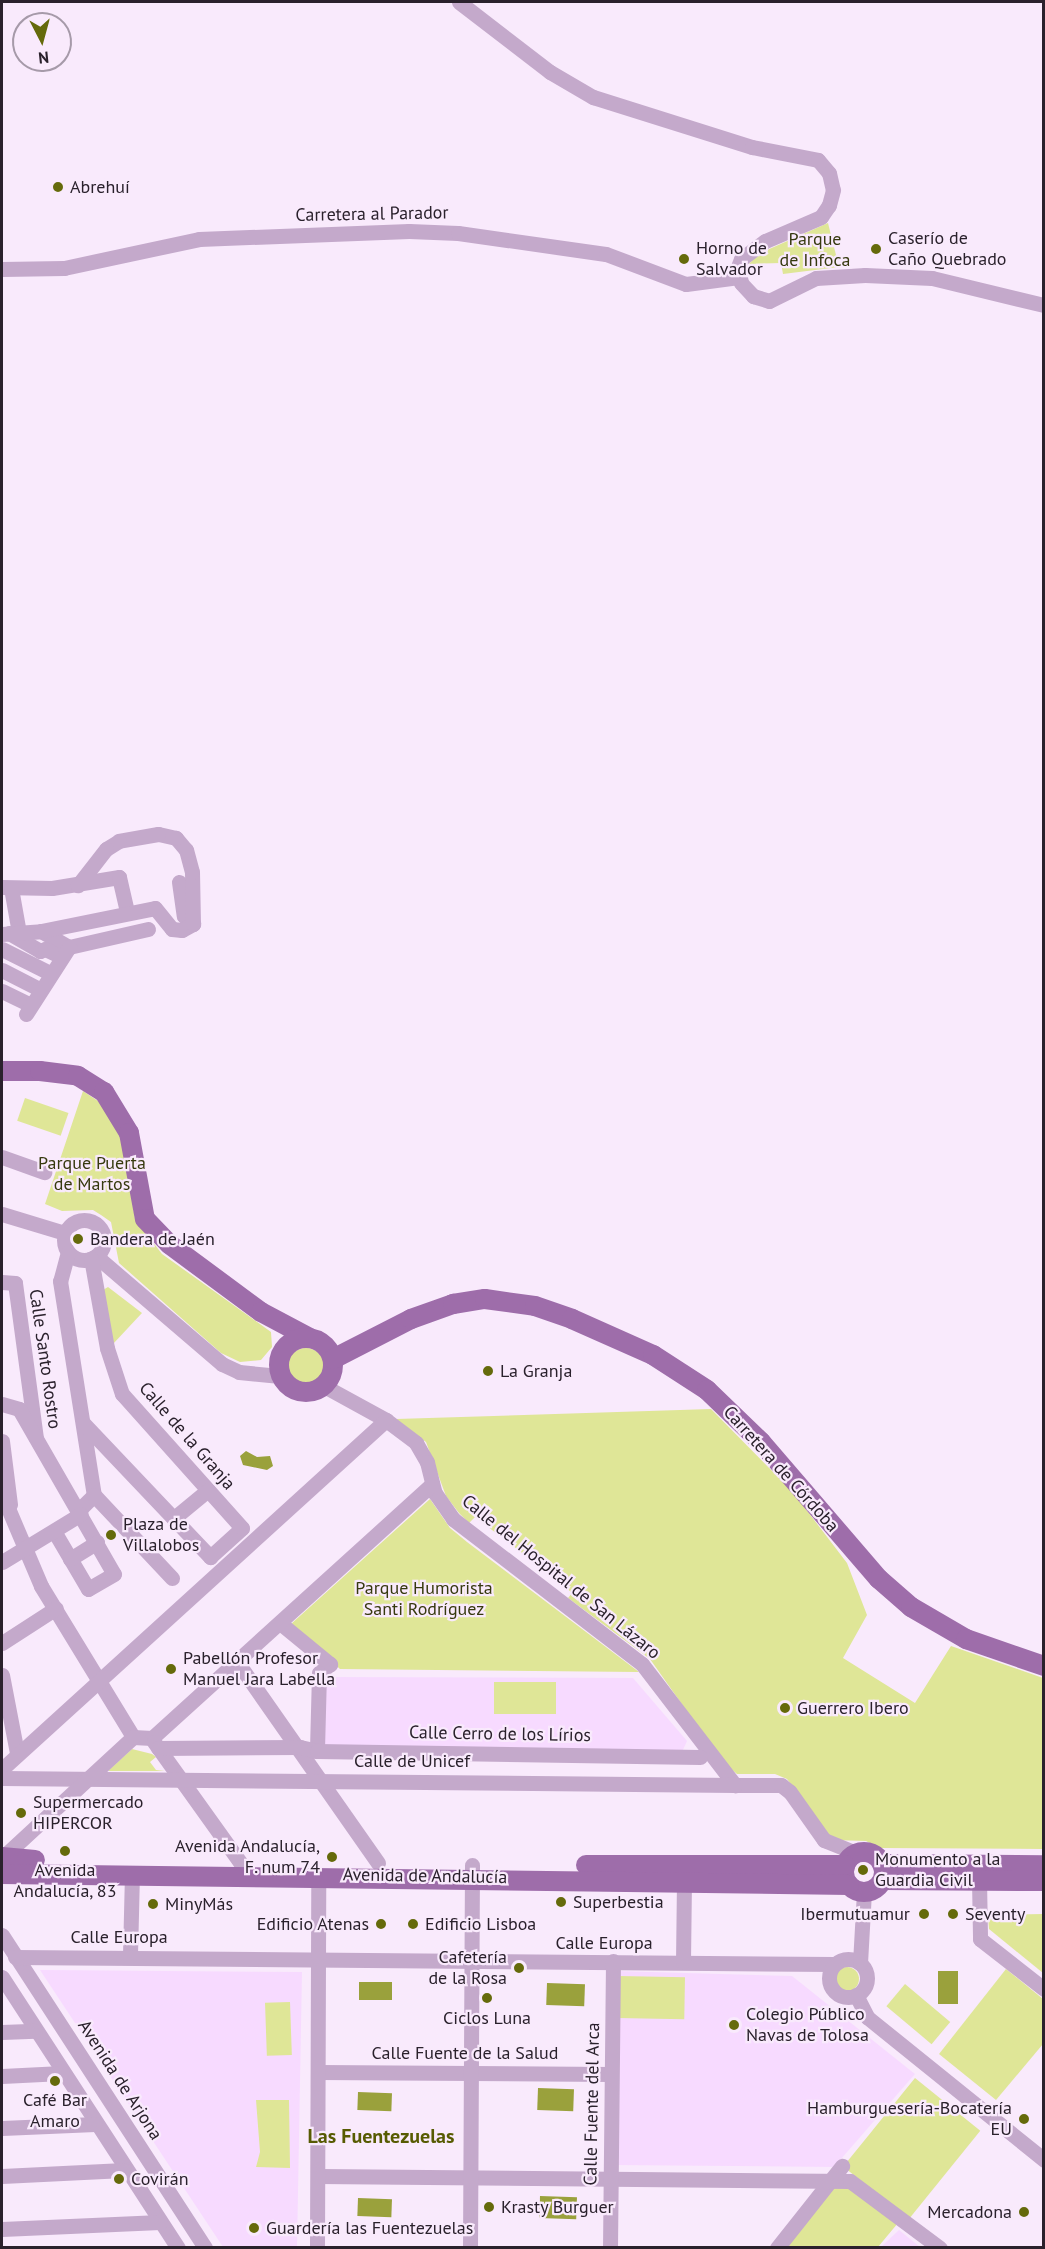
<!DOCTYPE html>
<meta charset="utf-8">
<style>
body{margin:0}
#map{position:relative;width:1045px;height:2249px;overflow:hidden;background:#f9eafc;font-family:"PT Sans",sans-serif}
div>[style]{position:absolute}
.built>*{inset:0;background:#f7daff}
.green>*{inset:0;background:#dfe697;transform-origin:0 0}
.round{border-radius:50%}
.water>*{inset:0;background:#9aa13c;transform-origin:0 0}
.minor>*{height:15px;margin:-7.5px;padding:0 7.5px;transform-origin:7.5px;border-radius:7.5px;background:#c4a9cb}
.minor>.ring{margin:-7.5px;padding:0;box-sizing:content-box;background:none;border:15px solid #c4a9cb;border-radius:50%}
.major>*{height:20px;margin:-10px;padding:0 10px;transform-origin:10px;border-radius:10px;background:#9e6daa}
.major>.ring{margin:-10px;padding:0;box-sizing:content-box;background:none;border:20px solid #9e6daa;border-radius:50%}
.dots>*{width:16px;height:16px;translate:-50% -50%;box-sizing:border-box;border:3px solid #f9eafc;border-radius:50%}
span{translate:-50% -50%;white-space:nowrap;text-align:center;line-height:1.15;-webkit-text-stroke:4.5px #f9eafc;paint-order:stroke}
.poi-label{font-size:18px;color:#2a212c}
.left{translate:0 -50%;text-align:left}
.right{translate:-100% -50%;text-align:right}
.street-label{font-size:18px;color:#2a212c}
.park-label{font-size:18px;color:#36390e}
.neighbourhood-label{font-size:20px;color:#575b02;font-weight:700}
.frame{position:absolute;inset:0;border:3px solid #2a212c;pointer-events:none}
.north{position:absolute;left:12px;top:12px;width:60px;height:60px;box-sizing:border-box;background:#f9eafc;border:2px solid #a69aa9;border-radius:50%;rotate:174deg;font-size:16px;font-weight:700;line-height:24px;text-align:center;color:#2a212c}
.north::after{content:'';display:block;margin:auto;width:21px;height:27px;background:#656a0b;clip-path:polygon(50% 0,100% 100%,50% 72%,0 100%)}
</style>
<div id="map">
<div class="built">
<i style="clip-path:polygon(324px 1677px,633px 1678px,687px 1741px,682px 1752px,323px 1745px)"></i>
<i style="clip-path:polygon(40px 1970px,302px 1972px,297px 2247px,223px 2247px)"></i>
<i style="clip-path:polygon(616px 1971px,792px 1976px,915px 2074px,834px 2167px,613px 2165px)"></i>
<i style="clip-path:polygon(899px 2230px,920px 2247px,881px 2247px)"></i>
</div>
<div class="green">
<i style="clip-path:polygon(828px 223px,839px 267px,783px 274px,781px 263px,749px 264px,758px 254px)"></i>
<i style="clip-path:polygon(83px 1091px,98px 1101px,121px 1131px,135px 1219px,162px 1254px,271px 1332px,272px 1347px,261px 1360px,240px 1362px,221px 1353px,119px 1263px,111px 1222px,101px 1215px,93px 1210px,62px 1211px,45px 1204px)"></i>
<i style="left:25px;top:1098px;width:46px;height:24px;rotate:19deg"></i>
<i style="clip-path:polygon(108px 1287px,142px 1313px,113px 1344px,103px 1290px)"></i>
<i class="round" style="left:287px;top:1348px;width:38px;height:38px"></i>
<i style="clip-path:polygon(711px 1409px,792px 1491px,847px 1563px,867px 1615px,843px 1658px,915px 1703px,951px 1646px,1043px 1678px,1043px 1849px,880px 1848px,866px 1841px,833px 1840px,787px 1779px,775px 1774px,737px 1774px,722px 1761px,650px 1659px,568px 1598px,572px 1593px,555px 1578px,475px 1517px,469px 1523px,459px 1513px,446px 1496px,426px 1442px,396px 1419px)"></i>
<i style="clip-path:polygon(430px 1499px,450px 1528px,467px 1542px,639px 1672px,340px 1669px,291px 1624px)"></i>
<i style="left:494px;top:1682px;width:62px;height:32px"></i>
<i style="clip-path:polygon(132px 1749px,152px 1754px,156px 1757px,150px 1762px,156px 1770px,165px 1771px,108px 1771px)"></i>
<i style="clip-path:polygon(1043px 1914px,1044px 1914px,1043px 1973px,989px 1929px,988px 1915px)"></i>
<i class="round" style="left:835px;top:1967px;width:24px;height:24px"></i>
<i style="clip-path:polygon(1006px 1969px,1043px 1999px,1043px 2044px,996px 2100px,939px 2054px)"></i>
<i style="left:618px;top:1976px;width:67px;height:42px;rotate:1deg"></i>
<i style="left:905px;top:1984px;width:59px;height:29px;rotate:40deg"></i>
<i style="left:290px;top:2002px;width:53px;height:25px;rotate:88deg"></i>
<i style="left:915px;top:2078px;width:84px;height:114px;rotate:39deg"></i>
<i style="clip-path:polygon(256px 2100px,289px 2100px,290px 2168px,256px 2167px,260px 2152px)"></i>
<i style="clip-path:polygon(844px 2183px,898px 2223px,878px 2247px,776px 2248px,827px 2184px)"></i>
</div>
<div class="water">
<i style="clip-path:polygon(246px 1451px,257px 1457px,270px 1456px,273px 1466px,267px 1470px,243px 1465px,240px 1456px)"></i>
<i style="left:938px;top:1971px;width:20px;height:33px"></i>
<i style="left:359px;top:1982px;width:33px;height:18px"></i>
<i style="left:547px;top:1983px;width:38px;height:22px;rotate:2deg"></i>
<i style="left:538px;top:2088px;width:36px;height:22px;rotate:2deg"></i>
<i style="left:358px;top:2092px;width:34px;height:18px;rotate:2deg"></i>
<i style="left:540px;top:2196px;width:37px;height:22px;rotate:2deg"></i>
<i style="left:358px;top:2198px;width:34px;height:18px;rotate:2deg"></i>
</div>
<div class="minor">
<i style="left:459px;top:2px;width:115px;rotate:37.6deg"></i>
<i style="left:550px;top:72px;width:50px;rotate:30.2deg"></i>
<i style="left:593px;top:97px;width:167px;rotate:17.5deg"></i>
<i style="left:752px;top:147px;width:67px;rotate:11.1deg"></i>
<i style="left:818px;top:160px;width:17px;rotate:50deg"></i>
<i style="left:829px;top:173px;width:17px;rotate:77deg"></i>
<i style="left:833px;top:190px;width:16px;rotate:105deg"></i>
<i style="left:829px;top:205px;width:14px;rotate:124deg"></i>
<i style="left:821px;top:217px;width:61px;rotate:156.8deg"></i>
<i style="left:765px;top:241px;width:30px;rotate:143deg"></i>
<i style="left:741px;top:259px;width:9px;rotate:111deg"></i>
<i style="left:738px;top:267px;width:16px;rotate:79deg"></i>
<i style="left:741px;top:283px;width:18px;rotate:47deg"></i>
<i style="left:753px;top:296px;width:17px;rotate:17deg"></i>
<i style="left:769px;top:301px;width:52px;rotate:-26.1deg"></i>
<i style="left:816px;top:278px;width:49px;rotate:-3.5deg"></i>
<i style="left:865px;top:275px;width:67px;rotate:2.6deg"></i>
<i style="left:932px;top:278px;width:115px;rotate:13.6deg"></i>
<i style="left:2px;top:269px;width:62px;rotate:-0.9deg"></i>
<i style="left:64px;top:268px;width:138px;rotate:-12.1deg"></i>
<i style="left:199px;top:239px;width:210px;rotate:-2.2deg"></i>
<i style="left:409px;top:231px;width:49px;rotate:2.3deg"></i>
<i style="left:458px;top:233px;width:149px;rotate:8.1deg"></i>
<i style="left:606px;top:254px;width:85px;rotate:20.6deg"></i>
<i style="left:686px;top:284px;width:53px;rotate:-7.5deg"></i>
<i style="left:179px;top:882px;width:34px;rotate:82deg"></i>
<i style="left:184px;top:916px;width:12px;rotate:42deg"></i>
<i style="left:2px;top:887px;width:50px;rotate:1.1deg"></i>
<i style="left:52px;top:888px;width:68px;rotate:-9.3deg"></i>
<i style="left:119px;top:877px;width:35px;rotate:77deg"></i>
<i style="left:11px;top:888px;width:46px;rotate:79.9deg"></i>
<i style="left:41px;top:931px;width:32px;rotate:30deg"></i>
<i style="left:69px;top:947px;width:81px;rotate:-12.8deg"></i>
<i style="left:9px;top:933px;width:36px;rotate:30deg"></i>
<i style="left:40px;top:951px;width:5px;rotate:-22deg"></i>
<i style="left:45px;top:949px;width:17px;rotate:25deg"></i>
<i style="left:2px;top:934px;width:39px;rotate:-4deg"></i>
<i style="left:41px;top:931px;width:116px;rotate:-11.4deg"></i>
<i style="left:155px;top:908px;width:27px;rotate:51deg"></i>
<i style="left:172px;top:929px;width:10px;rotate:6deg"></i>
<i style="left:182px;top:930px;width:13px;rotate:-29deg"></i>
<i style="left:193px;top:924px;width:52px;rotate:-91.1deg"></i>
<i style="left:192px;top:872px;width:23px;rotate:-105deg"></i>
<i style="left:186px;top:850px;width:16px;rotate:-130deg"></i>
<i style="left:176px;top:838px;width:18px;rotate:-167deg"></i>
<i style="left:158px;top:834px;width:40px;rotate:170deg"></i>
<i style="left:119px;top:841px;width:15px;rotate:148deg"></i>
<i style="left:106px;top:849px;width:46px;rotate:127.9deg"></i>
<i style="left:2px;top:949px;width:54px;rotate:26.6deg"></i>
<i style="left:2px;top:970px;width:42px;rotate:27.2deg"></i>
<i style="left:2px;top:991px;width:32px;rotate:26deg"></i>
<i style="left:26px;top:1014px;width:80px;rotate:-57.3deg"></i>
<i style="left:2px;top:1157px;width:45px;rotate:19.7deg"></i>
<i style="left:2px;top:1214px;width:66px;rotate:16.8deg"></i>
<i class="ring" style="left:64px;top:1220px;width:25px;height:25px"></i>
<i style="left:68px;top:1252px;width:30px;rotate:105deg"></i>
<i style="left:60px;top:1281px;width:217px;rotate:81deg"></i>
<i style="left:94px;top:1495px;width:21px;rotate:135deg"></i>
<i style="left:96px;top:1256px;width:166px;rotate:40.6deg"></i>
<i style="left:222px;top:1364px;width:19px;rotate:25deg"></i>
<i style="left:239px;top:1372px;width:41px;rotate:5.6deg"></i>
<i style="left:2px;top:1282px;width:13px;rotate:4deg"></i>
<i style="left:15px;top:1283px;width:156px;rotate:82.3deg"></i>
<i style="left:324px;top:1386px;width:71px;rotate:28.7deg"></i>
<i style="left:386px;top:1420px;width:38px;rotate:37deg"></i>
<i style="left:416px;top:1443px;width:22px;rotate:60deg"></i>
<i style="left:427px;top:1462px;width:32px;rotate:76deg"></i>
<i style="left:435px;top:1493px;width:32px;rotate:55deg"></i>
<i style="left:453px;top:1519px;width:238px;rotate:37.5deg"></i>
<i style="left:642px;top:1664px;width:153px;rotate:52.5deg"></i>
<i style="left:735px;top:1785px;width:46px"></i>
<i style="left:781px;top:1785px;width:11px;rotate:38deg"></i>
<i style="left:790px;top:1792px;width:59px;rotate:54.7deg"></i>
<i style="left:824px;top:1840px;width:35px;rotate:22deg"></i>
<i style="left:2px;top:1404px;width:18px;rotate:16deg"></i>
<i style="left:19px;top:1409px;width:190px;rotate:60.1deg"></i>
<i style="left:114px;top:1574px;width:30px;rotate:150deg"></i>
<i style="left:88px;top:1589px;width:67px;rotate:-120.4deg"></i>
<i style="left:83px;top:1423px;width:185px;rotate:46.5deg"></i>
<i style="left:210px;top:1557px;width:43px;rotate:-42.2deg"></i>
<i style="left:242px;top:1528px;width:180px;rotate:-131.8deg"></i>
<i style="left:122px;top:1394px;width:48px;rotate:-108.1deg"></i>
<i style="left:107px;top:1348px;width:91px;rotate:-100.1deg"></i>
<i style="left:2px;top:1441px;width:64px;rotate:82.8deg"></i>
<i style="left:2px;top:1494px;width:100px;rotate:67deg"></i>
<i style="left:41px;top:1586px;width:177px;rotate:58.6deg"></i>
<i style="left:94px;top:1495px;width:114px;rotate:46.8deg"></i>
<i style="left:174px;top:1518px;width:44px;rotate:-39.5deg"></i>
<i style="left:70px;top:1559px;width:32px;rotate:-32deg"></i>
<i style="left:2px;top:1562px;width:92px;rotate:-31.3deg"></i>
<i style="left:280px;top:1623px;width:65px;rotate:39.4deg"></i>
<i style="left:330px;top:1664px;width:14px;rotate:141deg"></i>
<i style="left:319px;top:1673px;width:78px;rotate:91.5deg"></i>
<i style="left:2px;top:1643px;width:64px;rotate:-32.9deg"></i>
<i style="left:238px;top:1663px;width:244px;rotate:55deg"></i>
<i style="left:2px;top:1675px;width:79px;rotate:79.1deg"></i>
<i style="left:133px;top:1737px;width:19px;rotate:3deg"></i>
<i style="left:152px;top:1738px;width:378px;rotate:-42.2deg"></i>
<i style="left:154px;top:1742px;width:148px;rotate:54.4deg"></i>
<i style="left:158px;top:1748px;width:142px;rotate:-0.4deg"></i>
<i style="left:300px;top:1747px;width:17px;rotate:13deg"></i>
<i style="left:317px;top:1751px;width:383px;rotate:0.9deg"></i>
<i style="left:2px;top:1769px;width:519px;rotate:-42.27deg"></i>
<i style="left:2px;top:1778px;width:733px;rotate:0.55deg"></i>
<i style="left:3px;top:1857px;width:177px;rotate:-42.7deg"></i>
<i style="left:979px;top:1879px;width:60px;rotate:89deg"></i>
<i style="left:980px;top:1939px;width:81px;rotate:38deg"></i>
<i style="left:2px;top:1935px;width:373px;rotate:57deg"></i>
<i style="left:130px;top:1955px;width:82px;rotate:-88.6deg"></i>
<i style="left:15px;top:1957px;width:819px;rotate:0.49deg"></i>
<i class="ring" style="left:829px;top:1959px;width:23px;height:23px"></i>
<i style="left:683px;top:1962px;width:82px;rotate:-89.3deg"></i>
<i style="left:860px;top:1963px;width:71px;rotate:-86.8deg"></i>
<i style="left:2px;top:1977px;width:323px;rotate:57deg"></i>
<i style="left:856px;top:1995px;width:25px;rotate:63deg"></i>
<i style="left:867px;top:2017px;width:228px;rotate:38.9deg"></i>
<i style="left:2px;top:2032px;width:33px;rotate:-2deg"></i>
<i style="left:318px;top:2072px;width:293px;rotate:0.4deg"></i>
<i style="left:2px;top:2076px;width:60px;rotate:-2.9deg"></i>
<i style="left:2px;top:2128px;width:93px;rotate:-2.5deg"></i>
<i style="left:2px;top:2176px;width:122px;rotate:-2.8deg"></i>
<i style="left:318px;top:2176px;width:532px;rotate:0.54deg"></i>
<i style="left:850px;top:2181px;width:112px;rotate:36.7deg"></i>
<i style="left:2px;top:2229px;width:158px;rotate:-2.5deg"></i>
<i style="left:317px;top:2248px;width:373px;rotate:-89.8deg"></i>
<i style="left:470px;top:2248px;width:383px;rotate:-89.7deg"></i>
<i style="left:610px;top:2248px;width:287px;rotate:-89.4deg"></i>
<i style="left:777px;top:2248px;width:105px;rotate:-51.6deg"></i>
</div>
<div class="major">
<i style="left:2px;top:1071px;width:38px"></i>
<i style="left:40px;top:1071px;width:38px;rotate:7deg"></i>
<i style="left:78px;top:1076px;width:31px;rotate:32deg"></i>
<i style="left:104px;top:1092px;width:48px;rotate:58.6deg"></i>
<i style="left:129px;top:1133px;width:87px;rotate:79.5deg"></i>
<i style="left:145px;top:1219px;width:35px;rotate:46deg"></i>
<i style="left:169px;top:1244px;width:114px;rotate:36.5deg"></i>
<i style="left:261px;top:1312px;width:55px;rotate:28deg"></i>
<i class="ring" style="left:279px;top:1338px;width:34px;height:34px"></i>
<i style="left:333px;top:1359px;width:88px;rotate:-27.1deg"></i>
<i style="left:411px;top:1319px;width:45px;rotate:-19.7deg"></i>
<i style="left:453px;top:1304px;width:32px;rotate:-9deg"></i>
<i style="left:485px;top:1299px;width:50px;rotate:8deg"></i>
<i style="left:535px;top:1306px;width:39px;rotate:19deg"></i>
<i style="left:572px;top:1319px;width:89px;rotate:24deg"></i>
<i style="left:653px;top:1355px;width:64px;rotate:32.9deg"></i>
<i style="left:707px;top:1390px;width:75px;rotate:43.9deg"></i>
<i style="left:761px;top:1442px;width:181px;rotate:49.3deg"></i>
<i style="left:879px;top:1579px;width:43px;rotate:41.2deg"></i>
<i style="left:911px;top:1607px;width:64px;rotate:30.2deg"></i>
<i style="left:966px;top:1639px;width:83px;rotate:19.1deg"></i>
<i class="ring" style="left:844px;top:1852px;width:20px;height:20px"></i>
<i style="left:2px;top:1857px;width:33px;rotate:5deg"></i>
<i style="left:882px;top:1864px;width:162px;rotate:0.4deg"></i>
<i style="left:586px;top:1865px;width:259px"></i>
<i style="left:2px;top:1874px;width:847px;rotate:0.74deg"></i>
<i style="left:883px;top:1880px;width:161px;rotate:0.4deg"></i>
</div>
<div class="dots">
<i style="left:58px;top:187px;background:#656a0b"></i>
<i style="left:876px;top:249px;background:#656a0b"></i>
<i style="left:684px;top:259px;background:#656a0b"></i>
<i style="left:78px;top:1239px;background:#656a0b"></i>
<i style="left:488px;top:1371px;background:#656a0b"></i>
<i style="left:111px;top:1535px;background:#656a0b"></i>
<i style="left:171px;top:1669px;background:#656a0b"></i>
<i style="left:785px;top:1708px;background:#656a0b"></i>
<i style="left:21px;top:1813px;background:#656a0b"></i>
<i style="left:65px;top:1851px;background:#656a0b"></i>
<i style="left:332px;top:1857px;background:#656a0b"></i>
<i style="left:863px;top:1870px;background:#656a0b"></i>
<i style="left:561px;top:1902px;background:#656a0b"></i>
<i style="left:153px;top:1904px;background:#656a0b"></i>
<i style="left:924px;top:1914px;background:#656a0b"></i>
<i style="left:953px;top:1914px;background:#656a0b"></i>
<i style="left:381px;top:1924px;background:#656a0b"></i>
<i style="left:413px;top:1924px;background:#656a0b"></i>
<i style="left:519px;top:1968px;background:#656a0b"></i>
<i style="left:487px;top:1998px;background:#656a0b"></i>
<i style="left:734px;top:2025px;background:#656a0b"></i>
<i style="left:55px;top:2081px;background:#656a0b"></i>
<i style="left:1024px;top:2119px;background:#656a0b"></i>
<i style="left:119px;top:2179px;background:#656a0b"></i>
<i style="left:489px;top:2207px;background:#656a0b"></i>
<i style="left:1024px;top:2212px;background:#656a0b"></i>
<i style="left:254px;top:2228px;background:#656a0b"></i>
</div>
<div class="poi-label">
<span class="left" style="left:70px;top:187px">Abrehuí</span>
<span class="left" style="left:888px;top:249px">Caserío de<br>Caño Quebrado</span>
<span class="left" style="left:696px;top:259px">Horno de<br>Salvador</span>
<span class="left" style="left:90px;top:1239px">Bandera de Jaén</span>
<span class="left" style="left:500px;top:1371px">La Granja</span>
<span class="left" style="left:123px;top:1535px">Plaza de<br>Villalobos</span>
<span class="left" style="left:183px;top:1669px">Pabellón Profesor<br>Manuel Jara Labella</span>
<span class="left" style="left:797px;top:1708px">Guerrero Ibero</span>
<span class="left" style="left:33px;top:1813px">Supermercado<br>HIPERCOR</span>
<span class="right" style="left:320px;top:1857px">Avenida Andalucía,<br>F. num 74</span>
<span class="left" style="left:875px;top:1870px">Monumento a la<br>Guardia Civil</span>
<span style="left:65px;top:1881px">Avenida<br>Andalucía, 83</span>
<span class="left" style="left:573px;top:1902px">Superbestia</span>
<span class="left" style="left:165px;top:1904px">MinyMás</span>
<span class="right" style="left:910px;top:1914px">Ibermutuamur</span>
<span class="left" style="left:965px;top:1914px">Seventy</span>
<span class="right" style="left:369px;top:1924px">Edificio Atenas</span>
<span class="left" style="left:425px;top:1924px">Edificio Lisboa</span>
<span class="right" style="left:507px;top:1968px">Cafetería<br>de la Rosa</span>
<span class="left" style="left:746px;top:2025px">Colegio Público<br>Navas de Tolosa</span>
<span style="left:487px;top:2018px">Ciclos Luna</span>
<span style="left:55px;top:2111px">Café Bar<br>Amaro</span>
<span class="right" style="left:1012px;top:2119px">Hamburguesería-Bocatería<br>EU</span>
<span class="left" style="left:131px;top:2179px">Covirán</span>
<span class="left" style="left:501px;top:2207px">Krasty Burguer</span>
<span class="right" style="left:1012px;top:2212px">Mercadona</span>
<span class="left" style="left:266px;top:2228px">Guardería las Fuentezuelas</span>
</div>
<div class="street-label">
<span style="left:372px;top:214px;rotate:-1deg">Carretera al Parador</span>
<span style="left:45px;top:1359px;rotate:82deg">Calle Santo Rostro</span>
<span style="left:187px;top:1436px;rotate:49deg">Calle de la Granja</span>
<span style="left:781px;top:1469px;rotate:48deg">Carretera de Córdoba</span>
<span style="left:561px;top:1577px;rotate:39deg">Calle del Hospital de San Lázaro</span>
<span style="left:500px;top:1734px;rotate:1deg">Calle Cerro de los Lírios</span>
<span style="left:412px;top:1761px">Calle de Unicef</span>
<span style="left:425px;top:1876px;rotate:1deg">Avenida de Andalucía</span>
<span style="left:119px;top:1937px">Calle Europa</span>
<span style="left:604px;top:1943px">Calle Europa</span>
<span style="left:465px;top:2053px">Calle Fuente de la Salud</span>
<span style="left:120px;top:2080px;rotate:57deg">Avenida de Arjona</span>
<span style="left:592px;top:2104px;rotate:-89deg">Calle Fuente del Arca</span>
</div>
<div class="park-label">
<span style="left:815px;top:250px">Parque<br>de Infoca</span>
<span style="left:92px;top:1174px">Parque Puerta<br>de Martos</span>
<span style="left:424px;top:1599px">Parque Humorista<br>Santi Rodríguez</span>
</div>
<div class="neighbourhood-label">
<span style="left:381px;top:2136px">Las Fuentezuelas</span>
</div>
<div class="frame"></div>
<div class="north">N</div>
</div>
